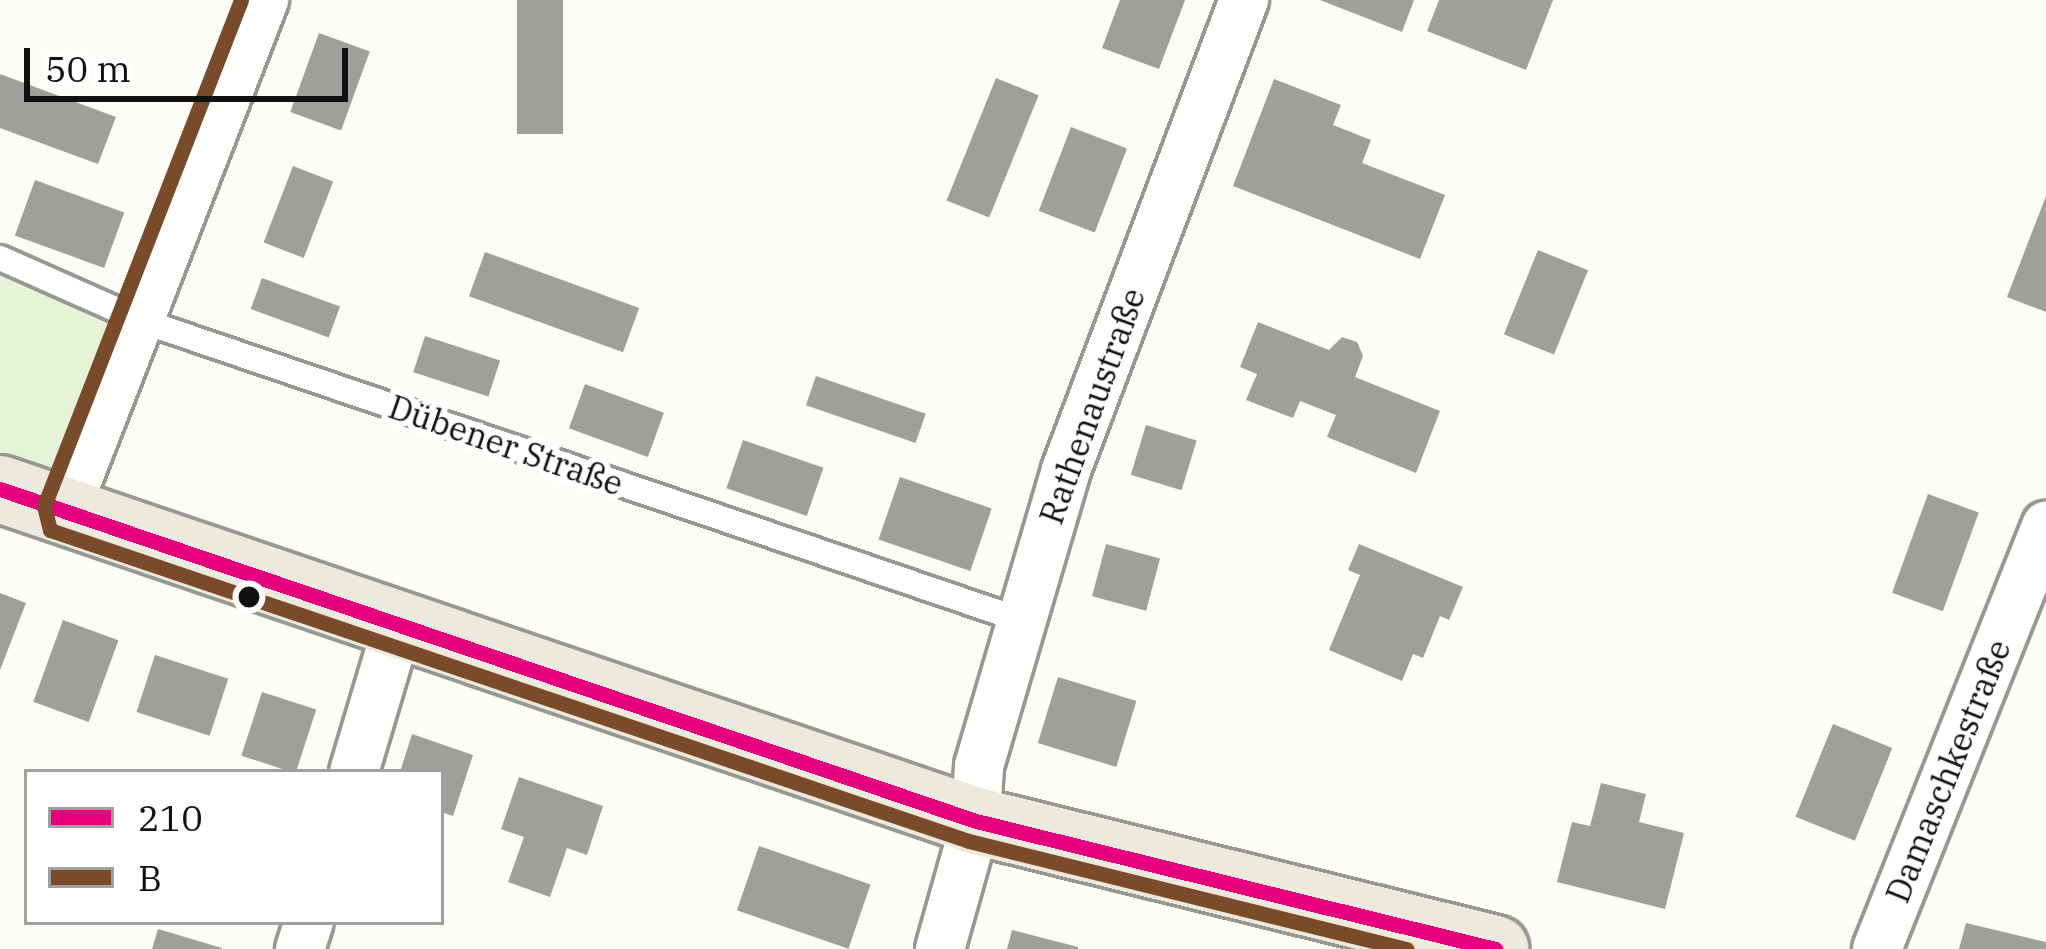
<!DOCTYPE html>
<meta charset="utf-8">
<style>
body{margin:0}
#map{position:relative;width:2046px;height:949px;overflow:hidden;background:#fdfcf7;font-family:"IBM Plex Serif",serif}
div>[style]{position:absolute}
.green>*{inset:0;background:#e7f3d7}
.building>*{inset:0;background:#a19f9c;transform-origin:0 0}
.roads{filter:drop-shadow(3px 0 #979795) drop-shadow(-3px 0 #979795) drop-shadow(0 3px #979795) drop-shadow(0 -3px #979795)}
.service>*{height:24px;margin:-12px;padding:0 12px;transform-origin:12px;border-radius:12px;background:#fffffe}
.minor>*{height:48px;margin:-24px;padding:0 24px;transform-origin:24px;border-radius:24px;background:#fffffe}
.primary>*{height:66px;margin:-33px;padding:0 33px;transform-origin:33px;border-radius:33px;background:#ede9dc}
.bus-1>*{height:15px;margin:-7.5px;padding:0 7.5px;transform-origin:7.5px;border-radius:7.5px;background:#e5007d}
.bus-2>*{height:15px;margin:-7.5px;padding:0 7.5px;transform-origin:7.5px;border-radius:7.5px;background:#7a4b2a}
.dots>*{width:33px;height:33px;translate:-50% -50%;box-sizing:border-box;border:6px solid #fff;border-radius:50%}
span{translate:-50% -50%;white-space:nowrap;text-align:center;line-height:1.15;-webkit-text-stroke:12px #fff;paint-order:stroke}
.street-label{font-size:33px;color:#111}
.legend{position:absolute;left:24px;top:769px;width:420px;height:156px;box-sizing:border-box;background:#fff;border:3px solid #a0a0a0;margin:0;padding:15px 21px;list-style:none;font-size:36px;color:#111}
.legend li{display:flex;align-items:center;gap:24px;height:60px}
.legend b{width:60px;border:3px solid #a0a0a0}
.scale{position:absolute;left:24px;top:48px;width:324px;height:54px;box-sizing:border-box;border:6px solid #111;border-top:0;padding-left:15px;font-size:36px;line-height:42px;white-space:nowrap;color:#111;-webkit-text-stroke:9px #fff;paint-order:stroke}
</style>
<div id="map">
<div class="green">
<i style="clip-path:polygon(0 270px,125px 316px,62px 463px,41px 474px,0 463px)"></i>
</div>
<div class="building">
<i style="left:517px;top:0;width:46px;height:134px"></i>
<i style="clip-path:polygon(1120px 0,1185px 0,1159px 69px,1102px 48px)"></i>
<i style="clip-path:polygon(1320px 0,1414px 0,1402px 32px)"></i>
<i style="clip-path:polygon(1439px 0,1553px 0,1526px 70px,1427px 31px)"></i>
<i style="left:319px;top:33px;width:54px;height:84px;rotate:20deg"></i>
<i style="clip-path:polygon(0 74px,116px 117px,98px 164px,0 128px)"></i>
<i style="left:996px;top:78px;width:46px;height:132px;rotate:22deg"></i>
<i style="clip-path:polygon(1274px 79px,1341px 105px,1333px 125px,1371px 140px,1362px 163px,1445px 195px,1420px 259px,1233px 186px)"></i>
<i style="left:1071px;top:127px;width:60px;height:90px;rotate:21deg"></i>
<i style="left:293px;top:166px;width:43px;height:82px;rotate:21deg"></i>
<i style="left:35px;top:180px;width:95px;height:59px;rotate:20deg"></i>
<i style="clip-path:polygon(2046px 196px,2046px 312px,2007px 297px)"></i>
<i style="left:1538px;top:250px;width:54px;height:91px;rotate:22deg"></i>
<i style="left:485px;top:252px;width:164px;height:47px;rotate:20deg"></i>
<i style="left:262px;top:278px;width:83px;height:33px;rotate:20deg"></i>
<i style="clip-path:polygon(1258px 322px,1329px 350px,1342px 337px,1357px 342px,1363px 356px,1355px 377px,1440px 411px,1416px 473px,1327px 437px,1336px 415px,1300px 401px,1293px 418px,1246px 400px,1257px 374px,1240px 367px)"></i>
<i style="left:425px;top:336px;width:79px;height:38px;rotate:18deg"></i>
<i style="left:816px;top:376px;width:116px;height:31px;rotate:19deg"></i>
<i style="left:585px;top:384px;width:84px;height:47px;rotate:20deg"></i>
<i style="left:1146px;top:425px;width:53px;height:52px;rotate:17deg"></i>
<i style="left:743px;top:440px;width:85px;height:51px;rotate:19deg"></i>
<i style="left:900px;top:477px;width:97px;height:66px;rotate:19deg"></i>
<i style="left:1928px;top:494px;width:54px;height:105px;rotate:20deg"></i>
<i style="left:1106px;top:544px;width:56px;height:54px;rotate:15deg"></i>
<i style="clip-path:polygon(1359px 544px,1463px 587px,1449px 620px,1440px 616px,1423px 658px,1413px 654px,1402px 681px,1329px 650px,1360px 575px,1348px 570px)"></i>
<i style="clip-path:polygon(0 593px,26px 603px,0 670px)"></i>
<i style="left:63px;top:620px;width:59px;height:87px;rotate:20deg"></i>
<i style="left:155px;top:655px;width:77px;height:60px;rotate:18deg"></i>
<i style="left:1058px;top:677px;width:82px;height:69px;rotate:17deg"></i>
<i style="left:262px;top:692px;width:57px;height:67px;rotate:18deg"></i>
<i style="left:1833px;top:724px;width:64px;height:100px;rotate:22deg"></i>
<i style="clip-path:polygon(412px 734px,473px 755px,453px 816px,441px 812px,441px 772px,400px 772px)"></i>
<i style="clip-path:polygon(519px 777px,603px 806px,587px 855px,567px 848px,550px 897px,508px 882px,524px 837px,501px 829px)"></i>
<i style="clip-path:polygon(1601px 783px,1646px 794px,1639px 822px,1684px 833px,1665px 909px,1557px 882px,1572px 822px,1590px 826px)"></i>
<i style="left:759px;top:846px;width:118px;height:68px;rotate:19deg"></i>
<i style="clip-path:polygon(1966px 923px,2046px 942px,2046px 949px,1959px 949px)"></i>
<i style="clip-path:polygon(158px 929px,222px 948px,222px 949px,152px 949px)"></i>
<i style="clip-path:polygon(1012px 930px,1078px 947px,1078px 949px,1007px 949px)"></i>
</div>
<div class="roads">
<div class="service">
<i style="left:0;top:258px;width:155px;rotate:23.9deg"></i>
<i style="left:142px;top:321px;width:925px;rotate:18.79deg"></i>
</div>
<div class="minor">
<i style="left:64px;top:514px;width:552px;rotate:-68.74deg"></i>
<i style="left:354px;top:772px;width:150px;rotate:-73.4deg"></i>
<i style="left:300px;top:949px;width:28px;rotate:-72deg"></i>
<i style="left:940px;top:949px;width:133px;rotate:-74.3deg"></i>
<i style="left:976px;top:821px;width:55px;rotate:-86.9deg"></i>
<i style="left:979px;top:766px;width:309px;rotate:-73.6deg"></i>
<i style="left:1066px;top:470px;width:503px;rotate:-69.26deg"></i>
<i style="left:1877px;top:949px;width:456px;rotate:-68.2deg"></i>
</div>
<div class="primary">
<i style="left:0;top:489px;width:1031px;rotate:18.79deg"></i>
<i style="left:976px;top:821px;width:535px;rotate:13.85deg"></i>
</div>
</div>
<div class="bus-1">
<i style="left:0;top:489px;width:1031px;rotate:18.79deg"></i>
<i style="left:976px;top:821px;width:535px;rotate:13.85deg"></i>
</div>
<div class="bus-2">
<i style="left:241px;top:0;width:543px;rotate:111.27deg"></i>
<i style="left:44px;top:506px;width:25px;rotate:76deg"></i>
<i style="left:50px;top:530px;width:970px;rotate:18.7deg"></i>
<i style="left:969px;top:841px;width:451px;rotate:13.9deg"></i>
</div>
<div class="dots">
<i style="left:249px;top:597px;background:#111"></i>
</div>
<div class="street-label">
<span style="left:1092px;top:406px;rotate:-70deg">Rathenaustraße</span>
<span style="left:506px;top:445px;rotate:19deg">Dübener Straße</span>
<span style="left:1948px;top:771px;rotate:-68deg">Damaschkestraße</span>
</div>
<ul class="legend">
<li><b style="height:15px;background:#e5007d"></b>210</li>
<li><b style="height:15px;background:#7a4b2a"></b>B</li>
</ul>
<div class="scale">50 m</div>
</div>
